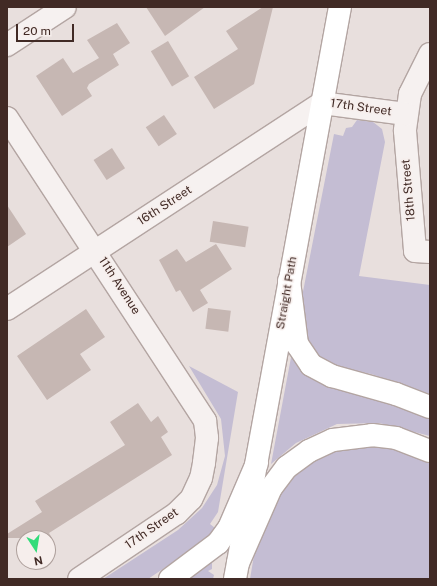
<!DOCTYPE html>
<style>
body{margin:0}
#map{position:relative;width:437px;height:586px;overflow:hidden;background:#e8dfdd;font-family:"Public Sans",sans-serif}
div>[style]{position:absolute}
.green>*{inset:0;background:#c4bdd3}
.building>*{inset:0;background:#c6b7b3;transform-origin:0 0}
.roads{filter:drop-shadow(1px 0 #b3a5a2) drop-shadow(-1px 0 #b3a5a2) drop-shadow(0 1px #b3a5a2) drop-shadow(0 -1px #b3a5a2)}
.minor>*{height:22px;margin:-11px;padding:0 11px;transform-origin:11px;border-radius:11px;background:#f6f1f0}
.major>*{height:22px;margin:-11px;padding:0 11px;transform-origin:11px;border-radius:11px;background:#fff}
.highway>*{height:22px;margin:-11px;padding:0 11px;transform-origin:11px;border-radius:11px;background:#fff}
span{translate:-50% -50%;white-space:nowrap;text-align:center;line-height:1.15;-webkit-text-stroke:3px #f6eeec;paint-order:stroke}
.street-label{font-size:12px;color:#412a25}
.frame{position:absolute;inset:0;border:8px solid #412a25;pointer-events:none}
.north{position:absolute;left:16px;top:530px;width:40px;height:40px;box-sizing:border-box;background:#f6eeec;border:1px solid #aea09c;border-radius:50%;rotate:168deg;font-size:11px;font-weight:700;line-height:16px;text-align:center;color:#412a25}
.north::after{content:'';display:block;margin:auto;width:14px;height:18px;background:#33dc7a;clip-path:polygon(50% 0,100% 100%,50% 72%,0 100%)}
.scale{position:absolute;left:16px;top:24px;width:58px;height:18px;box-sizing:border-box;border:2px solid #412a25;border-top:0;padding-left:5px;font-size:12px;line-height:14px;white-space:nowrap;color:#412a25;-webkit-text-stroke:3px #f6eeec;paint-order:stroke}
</style>
<div id="map">
<div class="green">
<i style="clip-path:polygon(357px 120px,373px 122px,382px 129px,385px 142px,359px 276px,430px 285px,430px 394px,371px 374px,325px 364px,310px 354px,298px 317px,334px 134px,343px 136px,346px 128px,352px 127px)"></i>
<i style="clip-path:polygon(292px 352px,430px 415px,430px 436px,379px 423px,337px 424px,296px 443px,271px 464px)"></i>
<i style="clip-path:polygon(189px 366px,238px 392px,218px 512px,210px 524px,215px 528px,206px 540px,148px 579px,103px 579px,178px 530px,202px 508px,217px 485px,225px 456px,221px 419px)"></i>
<i style="clip-path:polygon(359px 440px,410px 449px,430px 464px,430px 579px,250px 579px,259px 525px,278px 489px,309px 458px)"></i>
<i style="clip-path:polygon(212px 560px,212px 569px,208px 571px,214px 575px,213px 579px,178px 579px)"></i>
</div>
<div class="building">
<i style="clip-path:polygon(146px 7px,205px 7px,165px 36px)"></i>
<i style="clip-path:polygon(263px 7px,273px 7px,254px 84px,214px 109px,194px 77px,238px 49px,226px 31px)"></i>
<i style="clip-path:polygon(117px 23px,130px 43px,113px 54px,119px 65px,89px 84px,87px 88px,92px 96px,62px 116px,36px 76px,63px 58px,73px 73px,99px 58px,87px 40px)"></i>
<i style="left:168px;top:41px;width:41px;height:20px;rotate:59deg"></i>
<i style="left:164px;top:115px;width:23px;height:22px;rotate:56deg"></i>
<i style="left:112px;top:148px;width:24px;height:22px;rotate:57deg"></i>
<i style="clip-path:polygon(7px 205px,26px 234px,7px 247px)"></i>
<i style="left:213px;top:221px;width:36px;height:21px;rotate:9deg"></i>
<i style="clip-path:polygon(216px 244px,232px 269px,200px 290px,208px 303px,193px 312px,180px 290px,176px 292px,159px 260px,177px 249px,186px 262px)"></i>
<i style="left:208px;top:308px;width:23px;height:21px;rotate:7deg"></i>
<i style="clip-path:polygon(86px 309px,105px 337px,80px 354px,91px 370px,47px 400px,17px 356px)"></i>
<i style="clip-path:polygon(138px 403px,151px 422px,158px 416px,168px 432px,161px 437px,172px 455px,49px 533px,52px 538px,7px 538px,7px 534px,42px 512px,35px 501px,125px 445px,110px 422px)"></i>
</div>
<div class="roads">
<div class="minor">
<i style="left:7px;top:45px;width:69px;rotate:-33.2deg"></i>
<i style="left:430px;top:54px;width:45px;rotate:116.6deg"></i>
<i style="left:410px;top:94px;width:37px;rotate:98deg"></i>
<i style="left:405px;top:131px;width:120px;rotate:85.2deg"></i>
<i style="left:415px;top:251px;width:15px;rotate:4deg"></i>
<i style="left:7px;top:118px;width:362px;rotate:56.8deg"></i>
<i style="left:205px;top:421px;width:17px;rotate:83deg"></i>
<i style="left:207px;top:438px;width:25px;rotate:97deg"></i>
<i style="left:204px;top:463px;width:15px;rotate:101deg"></i>
<i style="left:201px;top:478px;width:23px;rotate:115deg"></i>
<i style="left:191px;top:499px;width:20px;rotate:135deg"></i>
<i style="left:177px;top:513px;width:118px;rotate:146deg"></i>
<i style="left:7px;top:309px;width:376px;rotate:-33.2deg"></i>
<i style="left:322px;top:103px;width:85px;rotate:7.5deg"></i>
</div>
<div class="major">
<i style="left:235px;top:579px;width:582px;rotate:-79.6deg"></i>
</div>
<div class="highway">
<i style="left:289px;top:281px;width:64px;rotate:82.8deg"></i>
<i style="left:297px;top:344px;width:25px;rotate:56deg"></i>
<i style="left:311px;top:365px;width:24px;rotate:28deg"></i>
<i style="left:332px;top:376px;width:66px;rotate:15.7deg"></i>
<i style="left:396px;top:394px;width:36px;rotate:21deg"></i>
<i style="left:238px;top:563px;width:82px;rotate:-66.3deg"></i>
<i style="left:271px;top:488px;width:26px;rotate:-53deg"></i>
<i style="left:287px;top:467px;width:27px;rotate:-36deg"></i>
<i style="left:309px;top:451px;width:26px;rotate:-25deg"></i>
<i style="left:333px;top:440px;width:39px;rotate:-7deg"></i>
<i style="left:372px;top:435px;width:24px;rotate:7deg"></i>
<i style="left:396px;top:438px;width:36px;rotate:21deg"></i>
<i style="left:170px;top:579px;width:60px;rotate:-36.9deg"></i>
<i style="left:218px;top:543px;width:19px;rotate:-54deg"></i>
<i style="left:229px;top:528px;width:71px;rotate:-66.7deg"></i>
</div>
</div>
<div class="street-label">
<span style="left:361px;top:108px;rotate:8deg">17th Street</span>
<span style="left:409px;top:190px;rotate:-95deg">18th Street</span>
<span style="left:165px;top:206px;rotate:-33deg">16th Street</span>
<span style="left:119px;top:286px;rotate:57deg">11th Avenue</span>
<span style="left:287px;top:293px;rotate:-80deg">Straight Path</span>
<span style="left:152px;top:529px;rotate:-35deg">17th Street</span>
</div>
<div class="frame"></div>
<div class="north">N</div>
<div class="scale">20 m</div>
</div>
